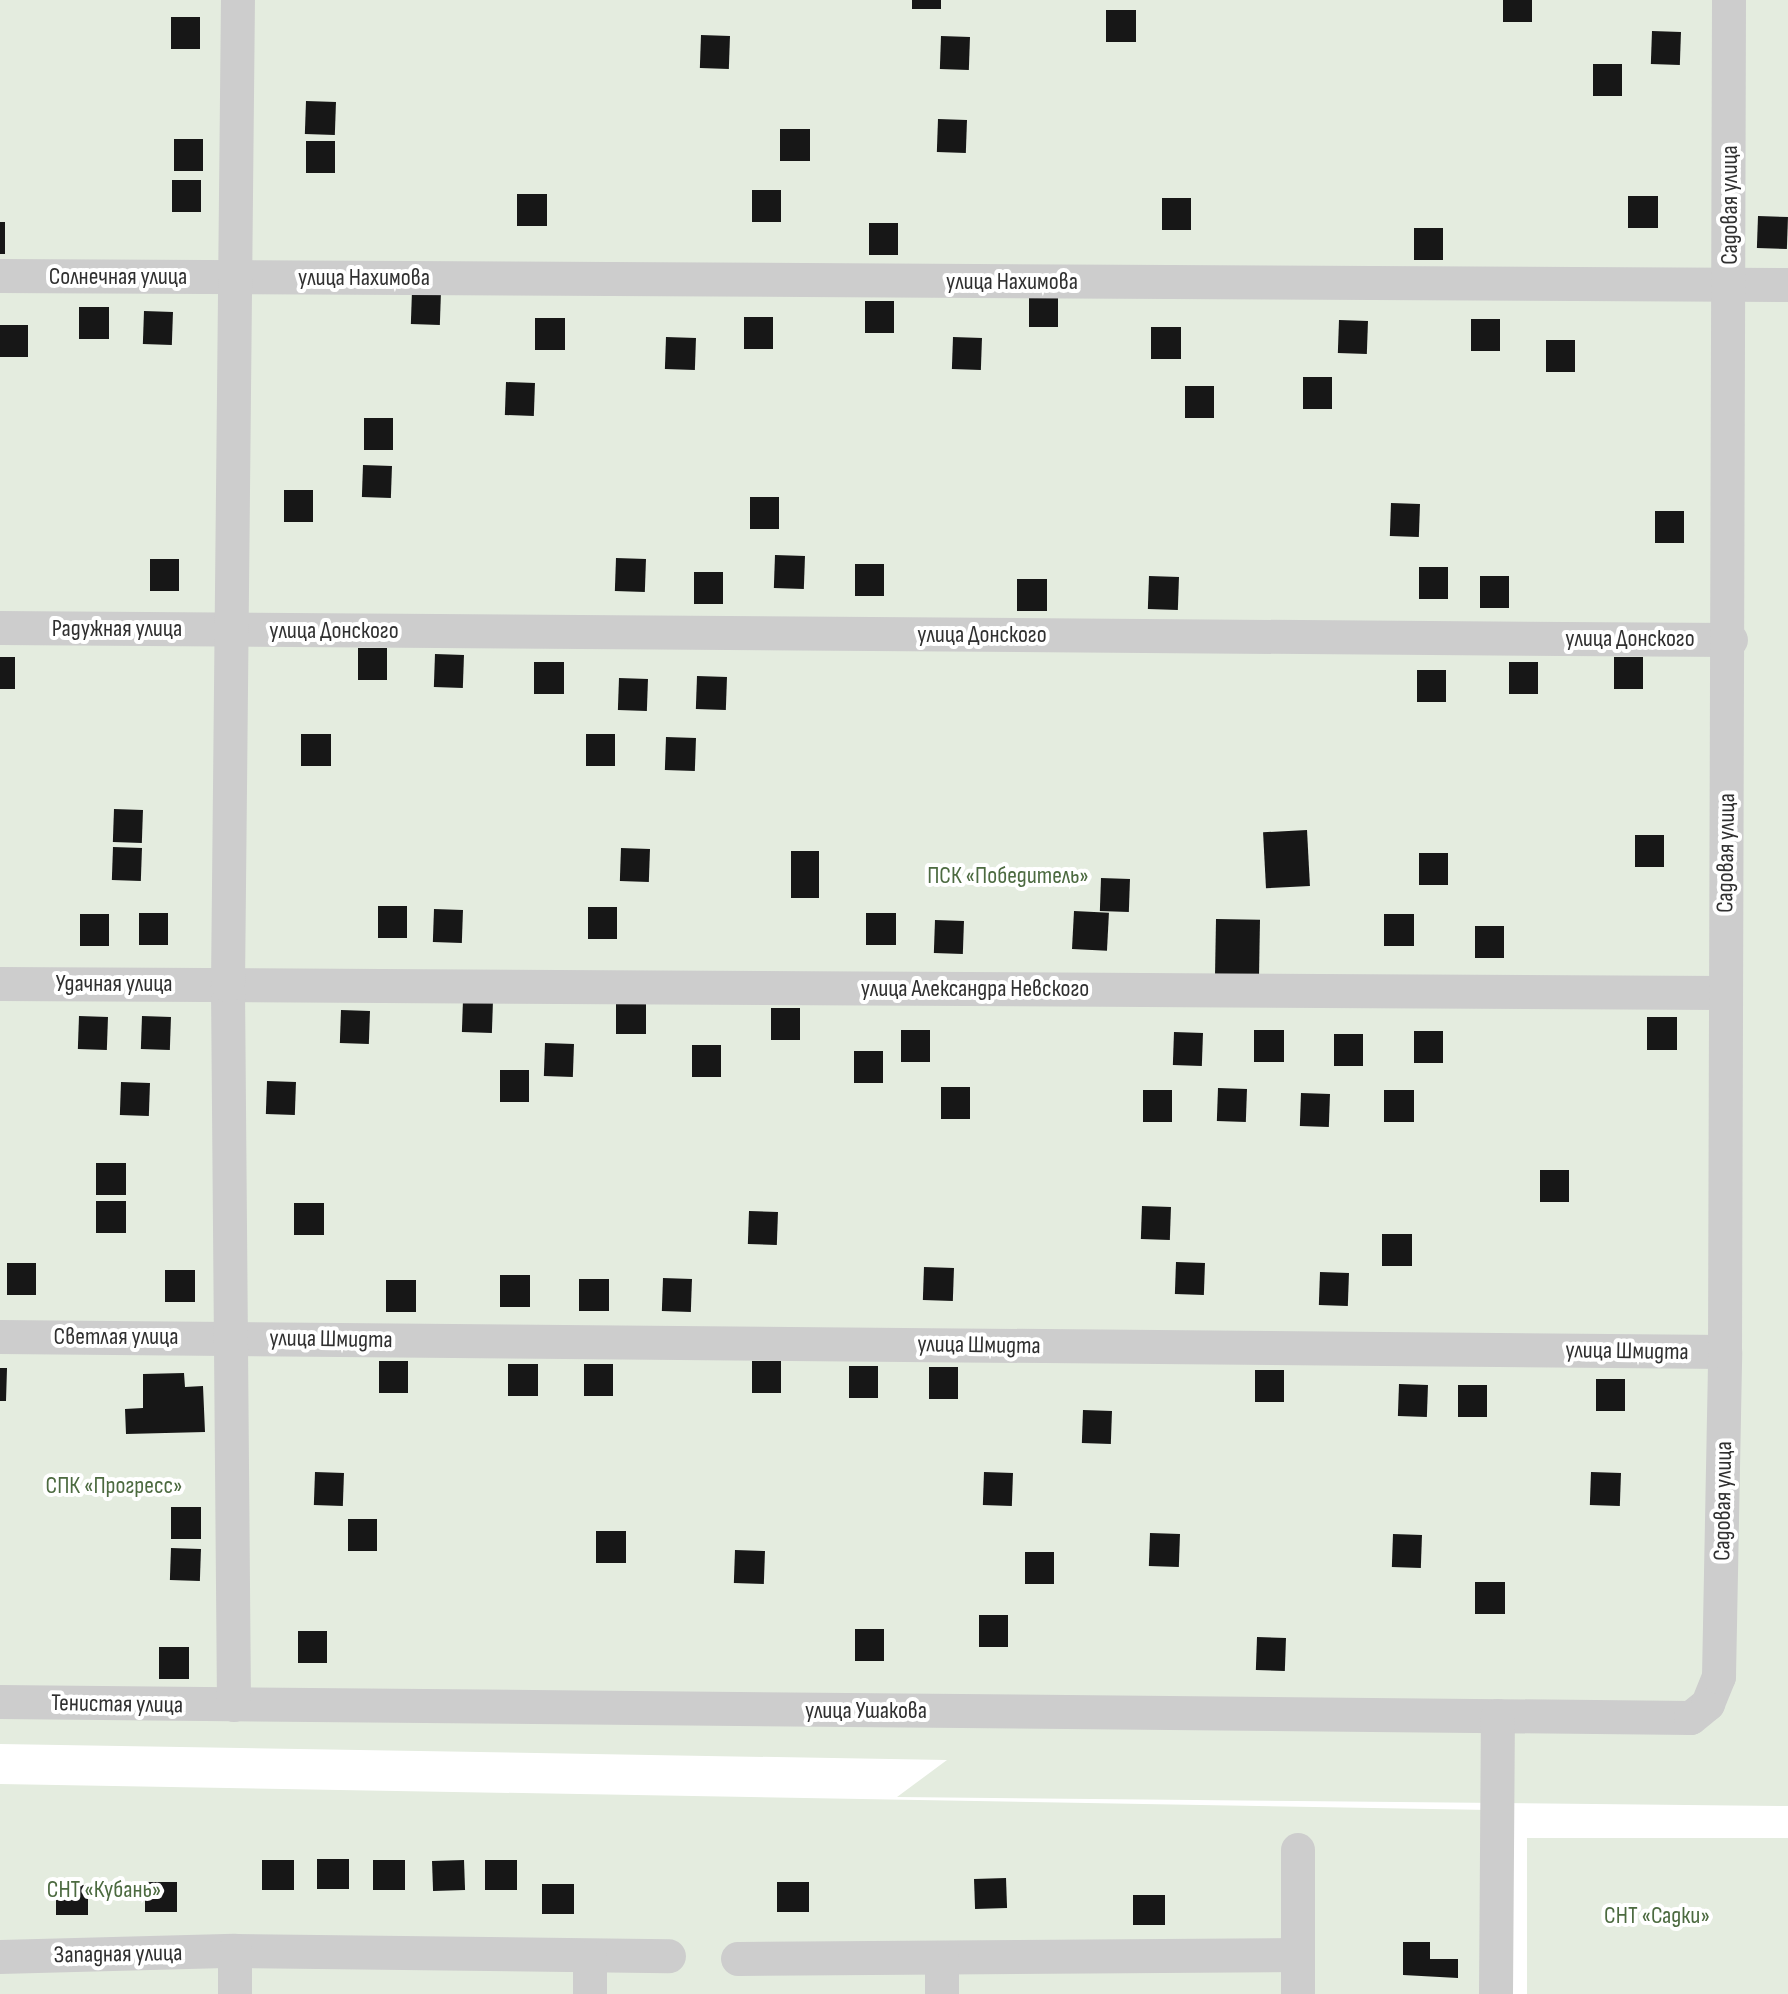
<!DOCTYPE html>
<meta charset="utf-8">
<style>
body{margin:0}
#map{position:relative;width:1788px;height:1994px;overflow:hidden;background:#fff;font-family:"Sofia Sans Condensed",sans-serif}
div>[style]{position:absolute}
.green>*{inset:0;background:#e4ecdf;transform-origin:0 0}
.building>*{inset:0;background:#171717;transform-origin:0 0}
.minor>*{height:34px;margin:-17px;padding:0 17px;transform-origin:17px;border-radius:17px;background:#cdcdcd}
span{translate:-50% -50%;white-space:nowrap;text-align:center;line-height:1.15;-webkit-text-stroke:8px #fff;paint-order:stroke}
.street-label{font-size:24px;color:#303030}
.park-label{font-size:24px;color:#4c6a40}
</style>
<div id="map">
<div class="green">
<i style="clip-path:polygon(0 0,1788px 0,1788px 1806px,897px 1797px,947px 1760px,0 1744px)"></i>
<i style="left:0;top:1784px;width:1505px;height:210px;rotate:1deg"></i>
<i style="left:1788px;top:1838px;width:156px;height:261px;rotate:90deg"></i>
</div>
<div class="building">
<i style="left:912px;top:0;width:29px;height:9px"></i>
<i style="left:1503px;top:0;width:29px;height:22px"></i>
<i style="left:1106px;top:10px;width:30px;height:32px"></i>
<i style="left:171px;top:17px;width:29px;height:32px"></i>
<i style="left:1652px;top:31px;width:29px;height:33px;rotate:2deg"></i>
<i style="left:701px;top:35px;width:29px;height:33px;rotate:2deg"></i>
<i style="left:941px;top:36px;width:29px;height:33px;rotate:2deg"></i>
<i style="left:1593px;top:64px;width:29px;height:32px"></i>
<i style="left:306px;top:101px;width:30px;height:33px;rotate:2deg"></i>
<i style="left:938px;top:119px;width:29px;height:33px;rotate:2deg"></i>
<i style="left:780px;top:129px;width:30px;height:32px"></i>
<i style="left:174px;top:139px;width:29px;height:32px"></i>
<i style="left:306px;top:141px;width:29px;height:32px"></i>
<i style="left:172px;top:180px;width:29px;height:32px"></i>
<i style="left:752px;top:190px;width:29px;height:32px"></i>
<i style="left:517px;top:194px;width:30px;height:32px"></i>
<i style="left:1628px;top:196px;width:30px;height:32px"></i>
<i style="left:1162px;top:198px;width:29px;height:32px"></i>
<i style="left:1758px;top:216px;width:30px;height:32px;rotate:2deg"></i>
<i style="left:0;top:222px;width:5px;height:32px"></i>
<i style="left:869px;top:223px;width:29px;height:32px"></i>
<i style="left:1414px;top:228px;width:29px;height:32px"></i>
<i style="left:412px;top:291px;width:29px;height:33px;rotate:2deg"></i>
<i style="left:1029px;top:295px;width:29px;height:32px"></i>
<i style="left:865px;top:301px;width:29px;height:32px"></i>
<i style="left:79px;top:307px;width:30px;height:32px"></i>
<i style="left:144px;top:311px;width:29px;height:33px;rotate:2deg"></i>
<i style="left:744px;top:317px;width:29px;height:32px"></i>
<i style="left:535px;top:318px;width:30px;height:32px"></i>
<i style="left:1471px;top:319px;width:29px;height:32px"></i>
<i style="left:1339px;top:320px;width:29px;height:33px;rotate:2deg"></i>
<i style="left:0;top:325px;width:28px;height:32px"></i>
<i style="left:1151px;top:327px;width:30px;height:32px"></i>
<i style="left:666px;top:337px;width:30px;height:32px;rotate:2deg"></i>
<i style="left:953px;top:337px;width:29px;height:32px;rotate:2deg"></i>
<i style="left:1546px;top:340px;width:29px;height:32px"></i>
<i style="left:1303px;top:377px;width:29px;height:32px"></i>
<i style="left:506px;top:382px;width:29px;height:33px;rotate:2deg"></i>
<i style="left:1185px;top:386px;width:29px;height:32px"></i>
<i style="left:364px;top:418px;width:29px;height:32px"></i>
<i style="left:363px;top:465px;width:29px;height:32px;rotate:2deg"></i>
<i style="left:284px;top:490px;width:29px;height:32px"></i>
<i style="left:750px;top:497px;width:29px;height:32px"></i>
<i style="left:1391px;top:503px;width:29px;height:33px;rotate:2deg"></i>
<i style="left:1655px;top:511px;width:29px;height:32px"></i>
<i style="left:775px;top:555px;width:30px;height:33px;rotate:2deg"></i>
<i style="left:616px;top:558px;width:30px;height:33px;rotate:2deg"></i>
<i style="left:150px;top:559px;width:29px;height:32px"></i>
<i style="left:855px;top:564px;width:29px;height:32px"></i>
<i style="left:1419px;top:567px;width:29px;height:32px"></i>
<i style="left:694px;top:572px;width:29px;height:32px"></i>
<i style="left:1149px;top:576px;width:30px;height:33px;rotate:2deg"></i>
<i style="left:1480px;top:576px;width:29px;height:32px"></i>
<i style="left:1017px;top:579px;width:30px;height:32px"></i>
<i style="left:358px;top:648px;width:29px;height:32px"></i>
<i style="left:435px;top:654px;width:29px;height:33px;rotate:2deg"></i>
<i style="left:0;top:657px;width:15px;height:32px"></i>
<i style="left:1614px;top:657px;width:29px;height:32px"></i>
<i style="left:534px;top:662px;width:30px;height:32px"></i>
<i style="left:1509px;top:662px;width:29px;height:32px"></i>
<i style="left:1417px;top:670px;width:29px;height:32px"></i>
<i style="left:697px;top:676px;width:30px;height:33px;rotate:2deg"></i>
<i style="left:619px;top:678px;width:29px;height:32px;rotate:2deg"></i>
<i style="left:301px;top:734px;width:30px;height:32px"></i>
<i style="left:586px;top:734px;width:29px;height:32px"></i>
<i style="left:666px;top:737px;width:30px;height:33px;rotate:2deg"></i>
<i style="left:114px;top:809px;width:29px;height:33px;rotate:2deg"></i>
<i style="left:1307px;top:830px;width:56px;height:44px;rotate:87deg"></i>
<i style="left:1635px;top:835px;width:29px;height:32px"></i>
<i style="left:113px;top:847px;width:29px;height:33px;rotate:2deg"></i>
<i style="left:621px;top:848px;width:29px;height:33px;rotate:2deg"></i>
<i style="left:791px;top:851px;width:28px;height:47px"></i>
<i style="left:1419px;top:853px;width:29px;height:32px"></i>
<i style="left:1101px;top:878px;width:29px;height:33px;rotate:2deg"></i>
<i style="left:378px;top:906px;width:29px;height:32px"></i>
<i style="left:588px;top:907px;width:29px;height:32px"></i>
<i style="left:434px;top:909px;width:29px;height:33px;rotate:2deg"></i>
<i style="left:1074px;top:911px;width:35px;height:38px;rotate:3deg"></i>
<i style="left:139px;top:913px;width:29px;height:32px"></i>
<i style="left:866px;top:913px;width:30px;height:32px"></i>
<i style="left:80px;top:914px;width:29px;height:32px"></i>
<i style="left:1384px;top:914px;width:30px;height:32px"></i>
<i style="left:1216px;top:919px;width:44px;height:56px;rotate:1deg"></i>
<i style="left:935px;top:920px;width:29px;height:33px;rotate:2deg"></i>
<i style="left:1475px;top:926px;width:29px;height:32px"></i>
<i style="left:463px;top:1000px;width:30px;height:32px;rotate:2deg"></i>
<i style="left:616px;top:1002px;width:30px;height:32px"></i>
<i style="left:771px;top:1008px;width:29px;height:32px"></i>
<i style="left:341px;top:1010px;width:29px;height:33px;rotate:2deg"></i>
<i style="left:79px;top:1016px;width:29px;height:33px;rotate:2deg"></i>
<i style="left:142px;top:1016px;width:29px;height:33px;rotate:2deg"></i>
<i style="left:1647px;top:1017px;width:30px;height:33px"></i>
<i style="left:901px;top:1030px;width:29px;height:32px"></i>
<i style="left:1254px;top:1030px;width:30px;height:32px"></i>
<i style="left:1414px;top:1031px;width:29px;height:32px"></i>
<i style="left:1174px;top:1032px;width:29px;height:33px;rotate:2deg"></i>
<i style="left:1334px;top:1034px;width:29px;height:32px"></i>
<i style="left:545px;top:1043px;width:29px;height:33px;rotate:2deg"></i>
<i style="left:692px;top:1045px;width:29px;height:32px"></i>
<i style="left:854px;top:1051px;width:29px;height:32px"></i>
<i style="left:500px;top:1070px;width:29px;height:32px"></i>
<i style="left:267px;top:1081px;width:29px;height:33px;rotate:2deg"></i>
<i style="left:121px;top:1082px;width:29px;height:33px;rotate:2deg"></i>
<i style="left:941px;top:1087px;width:29px;height:32px"></i>
<i style="left:1218px;top:1088px;width:29px;height:33px;rotate:2deg"></i>
<i style="left:1143px;top:1090px;width:29px;height:32px"></i>
<i style="left:1384px;top:1090px;width:30px;height:32px"></i>
<i style="left:1301px;top:1093px;width:29px;height:33px;rotate:2deg"></i>
<i style="left:96px;top:1163px;width:30px;height:32px"></i>
<i style="left:1540px;top:1170px;width:29px;height:32px"></i>
<i style="left:96px;top:1201px;width:30px;height:32px"></i>
<i style="left:294px;top:1203px;width:30px;height:32px"></i>
<i style="left:1142px;top:1206px;width:29px;height:33px;rotate:2deg"></i>
<i style="left:749px;top:1211px;width:29px;height:33px;rotate:2deg"></i>
<i style="left:1382px;top:1234px;width:30px;height:32px"></i>
<i style="left:1176px;top:1262px;width:29px;height:32px;rotate:2deg"></i>
<i style="left:7px;top:1263px;width:29px;height:32px"></i>
<i style="left:924px;top:1267px;width:30px;height:33px;rotate:2deg"></i>
<i style="left:165px;top:1270px;width:30px;height:32px"></i>
<i style="left:1320px;top:1272px;width:29px;height:33px;rotate:2deg"></i>
<i style="left:500px;top:1275px;width:30px;height:32px"></i>
<i style="left:663px;top:1278px;width:29px;height:33px;rotate:2deg"></i>
<i style="left:579px;top:1279px;width:30px;height:32px"></i>
<i style="left:386px;top:1280px;width:30px;height:32px"></i>
<i style="left:379px;top:1361px;width:29px;height:32px"></i>
<i style="left:752px;top:1361px;width:29px;height:32px"></i>
<i style="left:508px;top:1364px;width:30px;height:32px"></i>
<i style="left:584px;top:1364px;width:29px;height:32px"></i>
<i style="left:849px;top:1366px;width:29px;height:32px"></i>
<i style="left:929px;top:1367px;width:29px;height:32px"></i>
<i style="clip-path:polygon(0 1368px,7px 1368px,6px 1401px,0 1401px)"></i>
<i style="left:1255px;top:1370px;width:29px;height:32px"></i>
<i style="clip-path:polygon(184px 1373px,185px 1387px,203px 1386px,205px 1432px,126px 1434px,125px 1409px,143px 1408px,143px 1374px)"></i>
<i style="left:1596px;top:1379px;width:29px;height:32px"></i>
<i style="left:1399px;top:1384px;width:29px;height:32px;rotate:2deg"></i>
<i style="left:1458px;top:1385px;width:29px;height:32px"></i>
<i style="left:1083px;top:1410px;width:29px;height:33px;rotate:2deg"></i>
<i style="left:315px;top:1472px;width:29px;height:33px;rotate:2deg"></i>
<i style="left:984px;top:1472px;width:29px;height:33px;rotate:2deg"></i>
<i style="left:1591px;top:1472px;width:30px;height:33px;rotate:2deg"></i>
<i style="left:171px;top:1507px;width:30px;height:32px"></i>
<i style="left:348px;top:1519px;width:29px;height:32px"></i>
<i style="left:596px;top:1531px;width:30px;height:32px"></i>
<i style="left:1150px;top:1533px;width:30px;height:33px;rotate:2deg"></i>
<i style="left:1393px;top:1534px;width:29px;height:33px;rotate:2deg"></i>
<i style="left:171px;top:1548px;width:30px;height:32px;rotate:2deg"></i>
<i style="left:735px;top:1550px;width:30px;height:33px;rotate:2deg"></i>
<i style="left:1025px;top:1552px;width:29px;height:32px"></i>
<i style="left:1475px;top:1582px;width:30px;height:32px"></i>
<i style="left:979px;top:1615px;width:29px;height:32px"></i>
<i style="left:855px;top:1629px;width:29px;height:32px"></i>
<i style="left:298px;top:1631px;width:29px;height:32px"></i>
<i style="left:1257px;top:1637px;width:29px;height:33px;rotate:2deg"></i>
<i style="left:159px;top:1647px;width:30px;height:32px"></i>
<i style="left:349px;top:1859px;width:30px;height:32px;rotate:90deg"></i>
<i style="left:294px;top:1860px;width:30px;height:32px;rotate:90deg"></i>
<i style="left:405px;top:1860px;width:30px;height:32px;rotate:90deg"></i>
<i style="left:464px;top:1860px;width:30px;height:32px;rotate:88deg"></i>
<i style="left:517px;top:1860px;width:30px;height:32px;rotate:90deg"></i>
<i style="left:1006px;top:1878px;width:30px;height:32px;rotate:88deg"></i>
<i style="left:145px;top:1882px;width:32px;height:30px"></i>
<i style="left:777px;top:1882px;width:32px;height:30px"></i>
<i style="left:542px;top:1884px;width:32px;height:30px"></i>
<i style="left:88px;top:1885px;width:30px;height:32px;rotate:90deg"></i>
<i style="left:1133px;top:1895px;width:32px;height:30px"></i>
<i style="clip-path:polygon(1403px 1942px,1430px 1942px,1430px 1959px,1458px 1959px,1458px 1978px,1403px 1975px)"></i>
</div>
<div class="minor">
<i style="left:0;top:276px;width:1788px;rotate:0.29deg"></i>
<i style="left:0;top:628px;width:1731px;rotate:0.4deg"></i>
<i style="left:0;top:984px;width:1723px;rotate:0.3deg"></i>
<i style="left:0;top:1337px;width:1725px;rotate:0.5deg"></i>
<i style="left:0;top:1702px;width:1691px;rotate:0.54deg"></i>
<i style="left:1691px;top:1718px;width:22px;rotate:-39deg"></i>
<i style="left:1708px;top:1704px;width:29px;rotate:-68deg"></i>
<i style="left:1719px;top:1677px;width:325px;rotate:-88.9deg"></i>
<i style="left:1725px;top:1352px;width:1352px;rotate:-89.83deg"></i>
<i style="left:234px;top:1705px;width:720px;rotate:-90.48deg"></i>
<i style="left:228px;top:985px;width:985px;rotate:-89.42deg"></i>
<i style="left:0;top:1957px;width:235px;rotate:-1.5deg"></i>
<i style="left:235px;top:1951px;width:434px;rotate:0.7deg"></i>
<i style="left:738px;top:1959px;width:560px;rotate:-0.41deg"></i>
<i style="left:942px;top:1959px;width:35px;rotate:90deg"></i>
<i style="left:235px;top:1994px;width:43px;rotate:-90deg"></i>
<i style="left:590px;top:1994px;width:36px;rotate:-90deg"></i>
<i style="left:1298px;top:1994px;width:144px;rotate:-90deg"></i>
<i style="left:1496px;top:1994px;width:278px;rotate:-89.6deg"></i>
</div>
<div class="street-label">
<span style="left:1730px;top:205px;rotate:-90deg">Садовая улица</span>
<span style="left:118px;top:277px">Солнечная улица</span>
<span style="left:364px;top:278px">улица Нахимова</span>
<span style="left:1012px;top:282px">улица Нахимова</span>
<span style="left:117px;top:629px">Радужная улица</span>
<span style="left:334px;top:631px">улица Донского</span>
<span style="left:982px;top:635px">улица Донского</span>
<span style="left:1630px;top:639px">улица Донского</span>
<span style="left:1726px;top:853px;rotate:-89deg">Садовая улица</span>
<span style="left:114px;top:984px">Удачная улица</span>
<span style="left:975px;top:989px">улица Александра Невского</span>
<span style="left:116px;top:1337px">Светлая улица</span>
<span style="left:331px;top:1339px;rotate:1deg">улица Шмидта</span>
<span style="left:979px;top:1345px;rotate:1deg">улица Шмидта</span>
<span style="left:1627px;top:1351px;rotate:1deg">улица Шмидта</span>
<span style="left:1723px;top:1501px;rotate:-89deg">Садовая улица</span>
<span style="left:117px;top:1704px;rotate:1deg">Тенистая улица</span>
<span style="left:866px;top:1711px">улица Ушакова</span>
<span style="left:118px;top:1954px;rotate:-1deg">Западная улица</span>
</div>
<div class="park-label">
<span style="left:1008px;top:876px">ПСК «Победитель»</span>
<span style="left:114px;top:1486px">СПК «Прогресс»</span>
<span style="left:104px;top:1890px">СНТ «Кубань»</span>
<span style="left:1657px;top:1916px">СНТ «Садки»</span>
</div>
</div>
